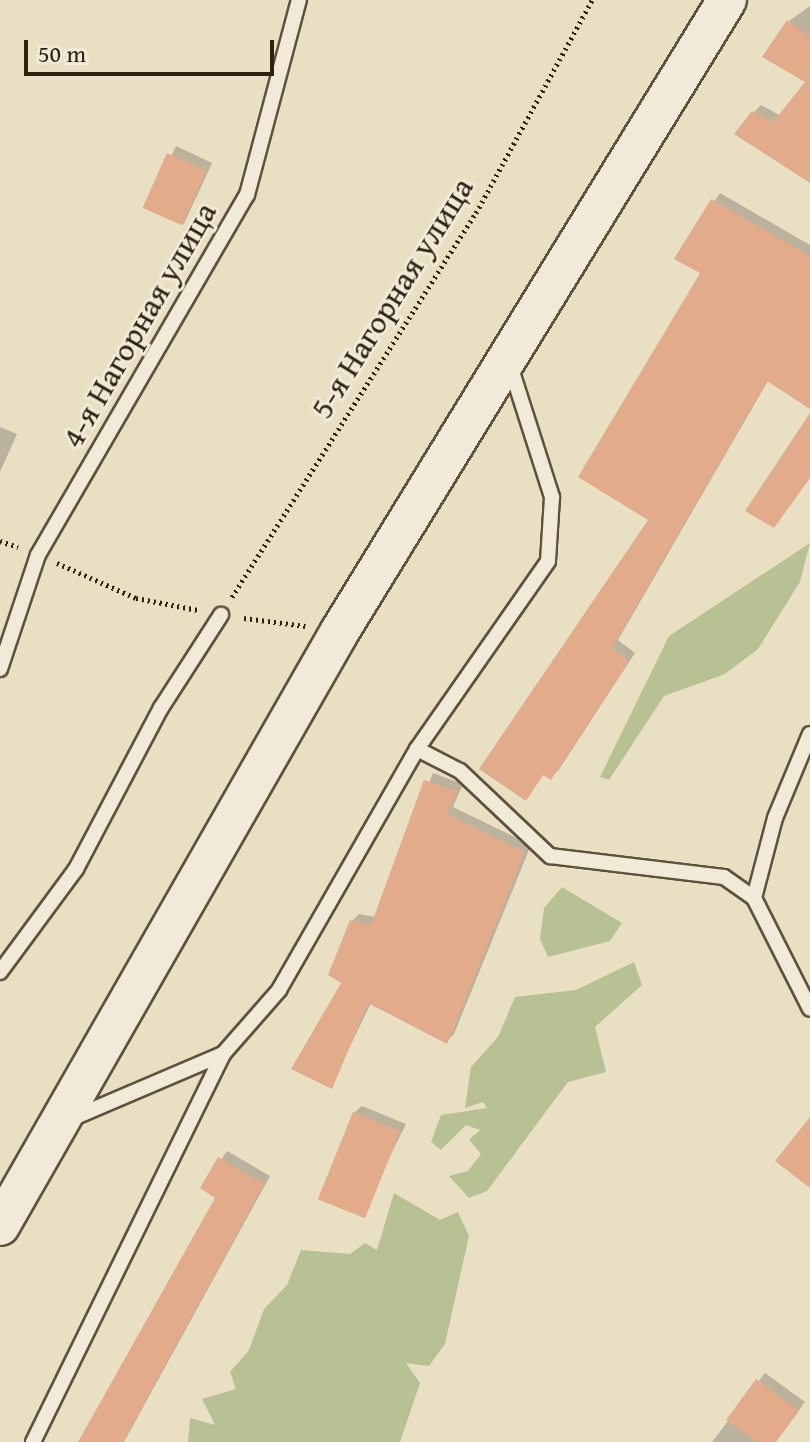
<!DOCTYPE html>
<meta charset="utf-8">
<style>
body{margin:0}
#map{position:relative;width:810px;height:1442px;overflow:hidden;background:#e9dfc3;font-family:"Gentium Book Plus",serif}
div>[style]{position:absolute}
.green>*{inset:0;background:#b8c193}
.shadow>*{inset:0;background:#0003;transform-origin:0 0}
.building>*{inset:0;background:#e2ac8b;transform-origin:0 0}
.path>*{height:5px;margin-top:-2.5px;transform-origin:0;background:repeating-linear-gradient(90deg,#2f2210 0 2px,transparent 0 6px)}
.roads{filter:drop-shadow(2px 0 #5e513d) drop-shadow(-2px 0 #5e513d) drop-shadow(0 2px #5e513d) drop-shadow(0 -2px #5e513d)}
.lane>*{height:14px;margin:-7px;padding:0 7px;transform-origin:7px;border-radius:7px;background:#f1ead8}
.secondary>*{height:38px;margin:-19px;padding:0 19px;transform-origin:19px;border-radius:19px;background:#f1ead8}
span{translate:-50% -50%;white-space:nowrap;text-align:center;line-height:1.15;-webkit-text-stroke:6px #f1ead8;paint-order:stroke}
.street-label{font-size:32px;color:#2f2210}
.scale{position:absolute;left:24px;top:40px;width:250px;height:36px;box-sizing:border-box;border:4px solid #2f2210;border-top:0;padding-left:10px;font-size:24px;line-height:28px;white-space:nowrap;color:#2f2210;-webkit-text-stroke:6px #f1ead8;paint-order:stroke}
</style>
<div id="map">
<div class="green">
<i style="clip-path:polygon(810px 543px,800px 582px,758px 649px,725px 674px,664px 696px,609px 780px,600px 777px,669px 636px)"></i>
<i style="clip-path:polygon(562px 887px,622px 923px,610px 941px,548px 957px,540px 939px,544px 908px)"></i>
<i style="clip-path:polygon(634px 962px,642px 985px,595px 1027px,606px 1072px,568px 1082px,487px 1191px,469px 1198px,449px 1176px,468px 1171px,481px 1154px,469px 1140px,480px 1130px,466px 1125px,441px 1150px,431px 1142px,441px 1115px,487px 1108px,483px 1102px,465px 1108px,471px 1067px,498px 1037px,515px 997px,576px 990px)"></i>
<i style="clip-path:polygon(394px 1193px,440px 1220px,458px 1212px,469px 1236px,445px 1344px,429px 1366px,406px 1363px,420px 1383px,400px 1442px,188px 1442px,190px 1418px,215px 1425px,202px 1399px,236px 1389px,230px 1372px,249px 1350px,264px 1309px,287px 1285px,301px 1250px,350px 1254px,365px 1243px,377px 1250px)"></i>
</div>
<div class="shadow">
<i style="clip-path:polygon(810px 6px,810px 181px,754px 112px,761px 105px,781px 116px,808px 81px,765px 56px,789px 21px)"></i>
<i style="left:176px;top:146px;width:40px;height:68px;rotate:25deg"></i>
<i style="clip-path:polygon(720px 193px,810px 245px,810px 406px,769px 379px,618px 640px,635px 653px,558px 771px,544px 774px,525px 798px,650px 519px,703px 273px,677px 258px)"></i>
<i style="clip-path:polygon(0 427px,17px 434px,0 472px)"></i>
<i style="clip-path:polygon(433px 773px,463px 784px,453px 807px,531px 845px,454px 1034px,447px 1041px,371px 1003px,331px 1086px,352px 921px,359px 914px,376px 917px)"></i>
<i style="clip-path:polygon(362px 1106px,406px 1124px,360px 1216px,354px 1113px)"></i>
<i style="clip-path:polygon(227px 1151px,270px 1176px,124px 1442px,80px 1442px,217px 1197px,203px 1187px)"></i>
<i style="clip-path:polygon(765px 1373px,805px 1402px,775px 1442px,712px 1442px)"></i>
</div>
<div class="building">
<i style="clip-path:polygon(787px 20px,810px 37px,810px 183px,734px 134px,752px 111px,773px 122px,805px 82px,762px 57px)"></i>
<i style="left:167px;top:153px;width:43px;height:60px;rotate:24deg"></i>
<i style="clip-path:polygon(711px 199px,810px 256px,810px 409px,767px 381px,612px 648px,629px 661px,551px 780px,543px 775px,526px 801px,479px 769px,648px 520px,578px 477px,700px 273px,674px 259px)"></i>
<i style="clip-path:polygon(810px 413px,810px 478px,774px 528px,745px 511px)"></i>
<i style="clip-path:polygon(424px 780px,457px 791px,447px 814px,525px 852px,447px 1044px,368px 1003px,332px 1089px,291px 1069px,341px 983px,328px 975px,350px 920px,371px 925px)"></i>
<i style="left:353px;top:1112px;width:51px;height:94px;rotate:22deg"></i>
<i style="clip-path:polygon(810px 1117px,810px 1188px,775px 1161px)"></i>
<i style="clip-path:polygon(218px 1157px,264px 1184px,123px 1442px,78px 1442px,215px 1198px,200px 1188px)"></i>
<i style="clip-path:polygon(756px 1379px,799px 1411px,776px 1442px,756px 1442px,726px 1420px)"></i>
</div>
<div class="path">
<i style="left:0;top:541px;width:19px;rotate:18deg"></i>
<i style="left:57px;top:563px;width:86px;rotate:23.9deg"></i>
<i style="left:136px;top:598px;width:63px;rotate:11deg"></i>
<i style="left:232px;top:597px;width:455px;rotate:-57.6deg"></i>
<i style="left:476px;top:213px;width:243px;rotate:-61.4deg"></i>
<i style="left:244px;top:618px;width:62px;rotate:7.5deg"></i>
</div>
<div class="roads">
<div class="lane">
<i style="left:0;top:669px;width:120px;rotate:-71.6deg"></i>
<i style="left:38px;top:555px;width:416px;rotate:-59.9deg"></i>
<i style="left:247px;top:195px;width:202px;rotate:-75.1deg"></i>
<i style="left:417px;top:749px;width:229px;rotate:-55.1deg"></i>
<i style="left:548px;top:561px;width:64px;rotate:-86.4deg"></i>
<i style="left:552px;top:497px;width:139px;rotate:-107.7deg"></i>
<i style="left:754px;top:898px;width:83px;rotate:-75.3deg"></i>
<i style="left:775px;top:818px;width:91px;rotate:-67.4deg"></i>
<i style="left:0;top:972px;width:128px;rotate:-53.6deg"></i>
<i style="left:76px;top:869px;width:182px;rotate:-62.2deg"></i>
<i style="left:161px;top:708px;width:111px;rotate:-57.2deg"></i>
<i style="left:73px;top:1118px;width:163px;rotate:-23.1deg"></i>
<i style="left:223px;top:1054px;width:85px;rotate:-48.8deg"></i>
<i style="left:279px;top:990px;width:278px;rotate:-60.2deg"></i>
<i style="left:417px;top:749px;width:48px;rotate:27.1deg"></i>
<i style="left:460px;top:771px;width:124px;rotate:43.4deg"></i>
<i style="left:550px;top:856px;width:175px;rotate:6.9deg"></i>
<i style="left:724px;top:877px;width:37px;rotate:35deg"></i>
<i style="left:754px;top:898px;width:124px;rotate:63.2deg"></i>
<i style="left:33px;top:1442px;width:432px;rotate:-63.9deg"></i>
</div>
<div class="secondary">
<i style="left:0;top:1226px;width:685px;rotate:-60.26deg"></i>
<i style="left:340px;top:631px;width:740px;rotate:-58.48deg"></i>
</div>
</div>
<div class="street-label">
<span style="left:392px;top:298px;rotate:-58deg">5-я Нагорная улица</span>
<span style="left:139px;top:325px;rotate:-60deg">4-я Нагорная улица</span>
</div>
<div class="scale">50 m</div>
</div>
